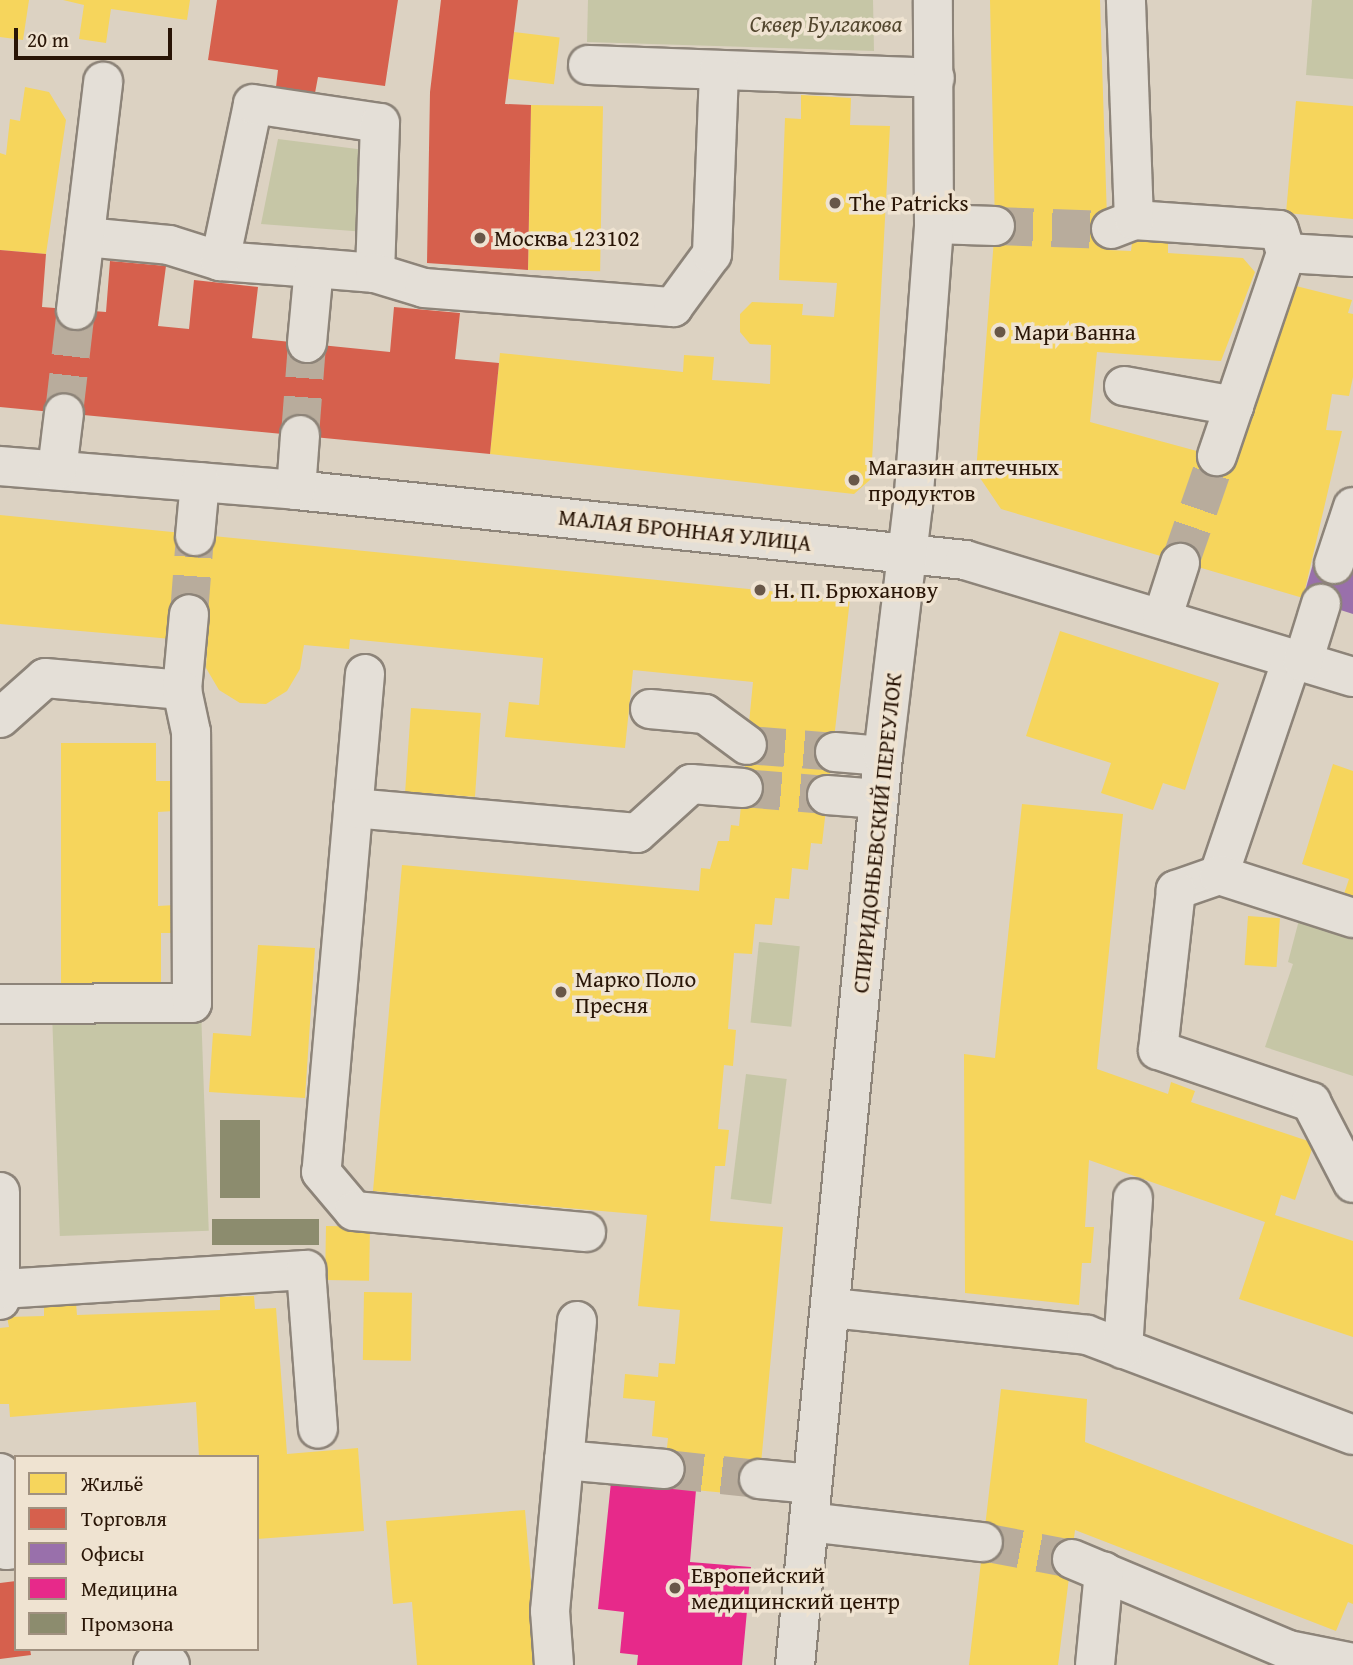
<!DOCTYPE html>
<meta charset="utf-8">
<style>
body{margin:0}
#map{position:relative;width:1353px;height:1665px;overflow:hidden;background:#dcd2c2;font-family:"Gentium Book Plus",serif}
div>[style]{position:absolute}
.green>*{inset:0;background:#c6c6a6;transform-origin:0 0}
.homes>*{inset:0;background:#f6d55c;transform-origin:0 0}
.shops>*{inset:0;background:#d6604d}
.offices>*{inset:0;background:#9970ab}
.health>*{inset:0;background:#e7298a}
.industry>*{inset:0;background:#8c8c6e;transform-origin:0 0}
.minor-tunnel>*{height:38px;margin-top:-19px;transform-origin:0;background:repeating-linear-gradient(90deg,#b8ac9c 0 38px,transparent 0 57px)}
.roads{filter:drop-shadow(2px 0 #8d8479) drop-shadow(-2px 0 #8d8479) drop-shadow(0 2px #8d8479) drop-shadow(0 -2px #8d8479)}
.minor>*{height:38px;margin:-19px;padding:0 19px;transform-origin:19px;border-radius:19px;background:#e4dfd7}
.dots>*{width:19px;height:19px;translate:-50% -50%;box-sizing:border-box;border:4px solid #efe3d1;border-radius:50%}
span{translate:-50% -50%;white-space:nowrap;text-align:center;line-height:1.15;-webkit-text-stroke:7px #efe3d1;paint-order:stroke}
.park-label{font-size:23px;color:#53472f;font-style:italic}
.poi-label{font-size:23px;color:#291506}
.left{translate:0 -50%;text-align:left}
.street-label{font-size:23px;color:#291506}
.legend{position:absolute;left:14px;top:1455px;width:245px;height:196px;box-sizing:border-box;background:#efe3d1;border:2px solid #a09180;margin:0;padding:9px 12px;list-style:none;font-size:21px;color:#291506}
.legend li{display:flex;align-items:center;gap:14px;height:35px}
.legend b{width:35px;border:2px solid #a09180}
.scale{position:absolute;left:14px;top:28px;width:158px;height:32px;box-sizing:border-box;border:4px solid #291506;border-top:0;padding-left:9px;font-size:21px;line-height:24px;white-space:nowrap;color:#291506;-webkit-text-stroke:5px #efe3d1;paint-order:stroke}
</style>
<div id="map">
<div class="green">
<i style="clip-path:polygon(588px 0,873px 0,874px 51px,587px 42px)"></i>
<i style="clip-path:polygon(1312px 0,1353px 0,1353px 79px,1306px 75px)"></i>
<i style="clip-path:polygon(278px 139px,373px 151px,366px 232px,261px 224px)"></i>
<i style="clip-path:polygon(1299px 920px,1353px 938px,1353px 1076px,1265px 1047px,1293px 964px,1288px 962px)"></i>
<i style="left:759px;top:942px;width:41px;height:81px;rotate:6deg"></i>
<i style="left:201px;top:1009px;width:222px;height:149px;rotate:88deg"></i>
<i style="left:746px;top:1074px;width:41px;height:126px;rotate:7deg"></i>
</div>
<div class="homes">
<i style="clip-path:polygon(0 0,29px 0,23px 40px,0 37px)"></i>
<i style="clip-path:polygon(63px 0,190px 0,187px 20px,111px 9px,106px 43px,79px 39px,84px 5px)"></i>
<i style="clip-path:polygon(990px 0,1100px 0,1108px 250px,1131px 251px,1133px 235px,1168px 237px,1168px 253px,1243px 258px,1255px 272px,1221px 361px,1097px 352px,1090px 422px,1230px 460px,1292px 285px,1352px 300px,1348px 313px,1353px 314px,1353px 377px,1349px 396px,1332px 394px,1326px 430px,1342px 431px,1303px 598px,1001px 509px,976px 472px,995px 226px)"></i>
<i style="left:514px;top:32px;width:46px;height:47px;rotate:7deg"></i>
<i style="clip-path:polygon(25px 87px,49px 92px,66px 120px,46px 254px,0 250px,0 153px,6px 155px,10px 119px,20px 121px)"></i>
<i style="clip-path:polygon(801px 95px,851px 98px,850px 125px,890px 126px,871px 479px,854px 494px,490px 454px,500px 353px,683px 372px,684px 355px,714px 357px,712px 380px,770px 384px,771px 345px,750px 344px,740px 332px,740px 314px,752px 302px,803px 304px,802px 315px,834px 317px,837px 283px,779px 280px,785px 118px,801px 119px)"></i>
<i style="clip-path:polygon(1296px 101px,1353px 106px,1353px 219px,1286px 213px)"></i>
<i style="left:531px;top:105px;width:72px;height:165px;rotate:1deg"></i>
<i style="clip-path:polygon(0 515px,850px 599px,822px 844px,811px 843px,808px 870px,792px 868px,789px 899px,775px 898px,772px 925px,755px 924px,752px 954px,734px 953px,728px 1029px,736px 1030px,733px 1066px,724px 1065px,718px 1129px,729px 1130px,725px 1166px,715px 1166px,710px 1221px,783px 1227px,758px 1496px,663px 1487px,668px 1438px,652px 1436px,655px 1401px,623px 1398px,625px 1374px,658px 1377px,659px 1363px,675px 1364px,680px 1310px,638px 1306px,647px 1215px,373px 1191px,402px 865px,699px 891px,701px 868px,710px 869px,718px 841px,729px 841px,731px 825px,739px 826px,753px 682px,633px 670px,625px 748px,505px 737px,509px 702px,539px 705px,543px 658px,350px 639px,349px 649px,304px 645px,300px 669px,287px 691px,266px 704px,240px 703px,219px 690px,206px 668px,209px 615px,174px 613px,172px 639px,0 624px)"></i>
<i style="clip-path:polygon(1060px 631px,1219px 683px,1185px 790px,1163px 783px,1153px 810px,1101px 793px,1111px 763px,1026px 736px)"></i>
<i style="left:411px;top:708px;width:70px;height:84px;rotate:4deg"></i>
<i style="clip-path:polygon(61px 743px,156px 743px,156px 781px,174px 781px,174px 811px,158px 812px,158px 906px,175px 905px,176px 933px,161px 933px,161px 987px,61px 987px)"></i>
<i style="clip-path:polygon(1333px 764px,1353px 771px,1353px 897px,1344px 894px,1349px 879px,1302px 864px)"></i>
<i style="clip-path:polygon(1022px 804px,1123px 814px,1097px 1069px,1168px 1094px,1171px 1082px,1195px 1091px,1191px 1102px,1314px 1143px,1295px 1200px,1281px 1195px,1275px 1215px,1353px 1241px,1353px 1337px,1239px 1299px,1265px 1222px,1089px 1160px,1085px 1227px,1094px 1227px,1091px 1263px,1082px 1263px,1079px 1305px,965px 1293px,964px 1054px,995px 1058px)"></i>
<i style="left:1248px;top:916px;width:32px;height:49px;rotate:4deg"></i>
<i style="clip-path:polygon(258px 945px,315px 948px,305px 1098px,209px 1092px,213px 1033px,251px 1036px)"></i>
<i style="left:326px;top:1226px;width:44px;height:54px;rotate:1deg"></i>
<i style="left:364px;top:1292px;width:48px;height:68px;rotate:1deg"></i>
<i style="clip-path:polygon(254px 1296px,255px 1309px,276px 1308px,287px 1454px,358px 1448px,364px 1531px,257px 1539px,257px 1457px,199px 1457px,196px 1402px,10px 1417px,9px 1404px,0 1404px,0 1328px,9px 1327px,7px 1317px,44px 1316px,44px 1304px,76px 1303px,77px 1315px,220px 1310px,220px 1297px)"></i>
<i style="clip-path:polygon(1001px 1389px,1087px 1399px,1085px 1442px,1353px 1545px,1353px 1604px,1348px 1602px,1336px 1631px,1075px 1530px,1058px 1665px,969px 1665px)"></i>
<i style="clip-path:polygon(525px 1510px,538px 1665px,417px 1665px,412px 1602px,393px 1604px,386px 1521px)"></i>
</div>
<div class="shops">
<i style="clip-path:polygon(217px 0,398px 0,385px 86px,318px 77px,315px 93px,276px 87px,278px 70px,208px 60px)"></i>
<i style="clip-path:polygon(441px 0,518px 0,505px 104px,531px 105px,528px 270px,427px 263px,430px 92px)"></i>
<i style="clip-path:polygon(0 250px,46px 254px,42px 307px,106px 312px,110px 261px,166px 266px,158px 326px,189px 329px,194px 280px,258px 287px,252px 338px,390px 352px,394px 307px,460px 313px,455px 359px,499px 363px,490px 454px,0 407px)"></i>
<i style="clip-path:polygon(16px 1581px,16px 1649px,30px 1649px,31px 1655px,0 1659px,0 1583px)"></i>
</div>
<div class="offices">
<i style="clip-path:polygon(1315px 557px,1353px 570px,1353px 614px,1303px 598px)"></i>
</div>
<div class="health">
<i style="clip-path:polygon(611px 1482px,696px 1490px,690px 1562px,751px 1567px,742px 1665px,637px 1665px,638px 1655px,620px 1653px,624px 1612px,598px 1609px)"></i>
</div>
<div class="industry">
<i style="left:220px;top:1120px;width:40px;height:78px"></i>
<i style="left:212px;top:1219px;width:107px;height:26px"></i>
</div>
<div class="minor-tunnel">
<i style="left:995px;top:226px;width:114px;rotate:2deg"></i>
<i style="left:64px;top:413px;width:104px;rotate:-83.4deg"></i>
<i style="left:300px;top:435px;width:92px;rotate:-85.6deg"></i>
<i style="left:1180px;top:563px;width:113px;rotate:-70.9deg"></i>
<i style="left:189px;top:614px;width:78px;rotate:-85.6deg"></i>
<i style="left:747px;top:745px;width:88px;rotate:4.5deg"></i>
<i style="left:743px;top:788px;width:84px;rotate:4.8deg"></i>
<i style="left:665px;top:1469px;width:95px;rotate:6.1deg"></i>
<i style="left:983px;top:1542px;width:91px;rotate:10.8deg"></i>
</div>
<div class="roads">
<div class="minor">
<i style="left:588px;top:65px;width:347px;rotate:2.1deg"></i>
<i style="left:1134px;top:220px;width:145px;rotate:3.9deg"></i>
<i style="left:1279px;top:230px;width:24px;rotate:73deg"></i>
<i style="left:1286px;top:253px;width:162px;rotate:108.8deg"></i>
<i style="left:934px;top:224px;width:61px;rotate:1.9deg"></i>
<i style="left:1111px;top:229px;width:25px;rotate:-21deg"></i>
<i style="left:1134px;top:220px;width:220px;rotate:-92.1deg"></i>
<i style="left:85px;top:237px;width:84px;rotate:5.4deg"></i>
<i style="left:169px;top:245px;width:53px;rotate:17.4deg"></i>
<i style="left:220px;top:261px;width:94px;rotate:4.3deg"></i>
<i style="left:1286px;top:253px;width:67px;rotate:3.4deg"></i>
<i style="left:220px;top:261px;width:160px;rotate:-78.1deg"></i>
<i style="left:253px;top:104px;width:128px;rotate:8.5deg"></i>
<i style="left:380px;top:123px;width:150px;rotate:91.9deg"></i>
<i style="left:76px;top:310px;width:230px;rotate:-83.2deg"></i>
<i style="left:307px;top:343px;width:75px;rotate:-84.7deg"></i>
<i style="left:314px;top:268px;width:61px;rotate:4.7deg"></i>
<i style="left:375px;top:273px;width:51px;rotate:17deg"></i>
<i style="left:424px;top:288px;width:250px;rotate:4.4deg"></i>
<i style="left:673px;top:307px;width:66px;rotate:-53.7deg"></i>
<i style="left:712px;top:254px;width:184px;rotate:-87.8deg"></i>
<i style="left:1124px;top:386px;width:112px;rotate:10.3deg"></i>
<i style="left:1234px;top:406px;width:53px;rotate:108.8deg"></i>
<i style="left:0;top:466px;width:297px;rotate:4.6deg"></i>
<i style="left:296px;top:490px;width:673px;rotate:5.97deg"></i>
<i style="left:965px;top:560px;width:405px;rotate:16.8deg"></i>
<i style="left:57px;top:470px;width:57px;rotate:-83deg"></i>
<i style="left:296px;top:490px;width:55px;rotate:-85.8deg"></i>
<i style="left:195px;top:536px;width:54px;rotate:-84.7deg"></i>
<i style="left:1334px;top:564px;width:60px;rotate:-71.6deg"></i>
<i style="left:1162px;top:619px;width:59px;rotate:-72.2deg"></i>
<i style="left:1292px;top:659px;width:228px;rotate:108.7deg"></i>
<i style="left:1219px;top:875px;width:46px;rotate:160.8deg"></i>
<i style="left:1176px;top:890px;width:161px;rotate:96.4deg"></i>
<i style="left:1158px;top:1050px;width:162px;rotate:18.8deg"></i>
<i style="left:1311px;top:1102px;width:91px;rotate:62.6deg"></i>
<i style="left:1303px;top:662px;width:61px;rotate:-72.8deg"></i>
<i style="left:365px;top:674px;width:500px;rotate:95deg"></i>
<i style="left:321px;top:1172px;width:51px;rotate:49.8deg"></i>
<i style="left:354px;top:1211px;width:233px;rotate:5.2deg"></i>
<i style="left:650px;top:709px;width:55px;rotate:5.2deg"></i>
<i style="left:705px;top:714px;width:52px;rotate:36.4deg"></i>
<i style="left:0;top:718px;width:60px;rotate:-41.6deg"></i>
<i style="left:45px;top:678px;width:138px;rotate:5deg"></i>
<i style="left:182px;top:690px;width:76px;rotate:-84.7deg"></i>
<i style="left:835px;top:752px;width:48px;rotate:4.8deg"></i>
<i style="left:827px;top:795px;width:52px;rotate:4.4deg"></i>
<i style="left:353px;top:808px;width:285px;rotate:5deg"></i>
<i style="left:637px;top:833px;width:73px;rotate:-42.2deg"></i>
<i style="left:691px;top:784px;width:52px;rotate:4.4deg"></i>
<i style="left:1219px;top:875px;width:141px;rotate:17.8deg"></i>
<i style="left:0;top:1004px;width:192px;rotate:-0.3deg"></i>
<i style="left:192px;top:1003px;width:271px;rotate:-90.2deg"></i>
<i style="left:191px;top:732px;width:43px;rotate:-102.1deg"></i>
<i style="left:0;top:1192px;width:108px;rotate:90deg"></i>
<i style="left:3px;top:1289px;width:304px;rotate:-3.6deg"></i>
<i style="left:306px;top:1270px;width:159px;rotate:85.7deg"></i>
<i style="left:832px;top:1308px;width:256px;rotate:6deg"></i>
<i style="left:1087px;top:1335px;width:284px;rotate:20.6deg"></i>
<i style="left:577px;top:1321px;width:140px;rotate:95.3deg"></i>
<i style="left:564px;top:1460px;width:101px;rotate:5.1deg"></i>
<i style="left:1123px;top:1349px;width:151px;rotate:-86.2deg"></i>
<i style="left:0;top:1473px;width:77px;rotate:85.5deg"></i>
<i style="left:6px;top:1550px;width:10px;rotate:-6deg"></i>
<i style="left:759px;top:1479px;width:53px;rotate:5.4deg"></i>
<i style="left:809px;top:1522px;width:175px;rotate:6.6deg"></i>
<i style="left:1072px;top:1559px;width:235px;rotate:22.8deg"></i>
<i style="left:1289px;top:1650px;width:65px;rotate:11.5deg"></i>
<i style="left:153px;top:1665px;width:17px"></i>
<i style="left:554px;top:1665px;width:54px;rotate:-94.2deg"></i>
<i style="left:550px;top:1611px;width:152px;rotate:-84.7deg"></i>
<i style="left:795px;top:1665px;width:913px;rotate:-84.47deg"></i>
<i style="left:883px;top:756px;width:252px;rotate:-83.2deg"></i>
<i style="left:913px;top:506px;width:283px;rotate:-85.7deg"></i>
<i style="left:934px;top:224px;width:224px;rotate:-90.3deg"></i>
<i style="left:1095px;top:1665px;width:94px;rotate:-84.5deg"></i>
</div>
</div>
<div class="dots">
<i style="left:835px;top:203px;background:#685748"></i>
<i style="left:480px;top:238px;background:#685748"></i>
<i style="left:1000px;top:332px;background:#685748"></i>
<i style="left:854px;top:480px;background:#685748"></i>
<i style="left:760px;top:590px;background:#685748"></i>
<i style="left:561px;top:992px;background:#685748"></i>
<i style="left:675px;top:1588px;background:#685748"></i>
</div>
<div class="park-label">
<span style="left:826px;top:24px">Сквер Булгакова</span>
</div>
<div class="poi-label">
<span class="left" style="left:849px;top:203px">The Patricks</span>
<span class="left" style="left:494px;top:238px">Москва 123102</span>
<span class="left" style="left:1014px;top:332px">Мари Ванна</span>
<span class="left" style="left:868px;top:480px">Магазин аптечных<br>продуктов</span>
<span class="left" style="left:774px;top:590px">Н. П. Брюханову</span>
<span class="left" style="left:575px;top:992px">Марко Поло<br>Пресня</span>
<span class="left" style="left:691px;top:1588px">Европейский<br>медицинский центр</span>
</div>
<div class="street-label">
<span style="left:685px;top:530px;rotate:6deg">МАЛАЯ БРОННАЯ УЛИЦА</span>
<span style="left:877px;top:833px;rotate:-84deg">СПИРИДОНЬЕВСКИЙ ПЕРЕУЛОК</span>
</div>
<ul class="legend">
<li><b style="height:19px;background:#f6d55c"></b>Жильё</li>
<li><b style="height:19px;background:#d6604d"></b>Торговля</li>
<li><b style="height:19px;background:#9970ab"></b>Офисы</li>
<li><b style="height:19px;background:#e7298a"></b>Медицина</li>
<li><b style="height:19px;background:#8c8c6e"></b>Промзона</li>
</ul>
<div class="scale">20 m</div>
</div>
